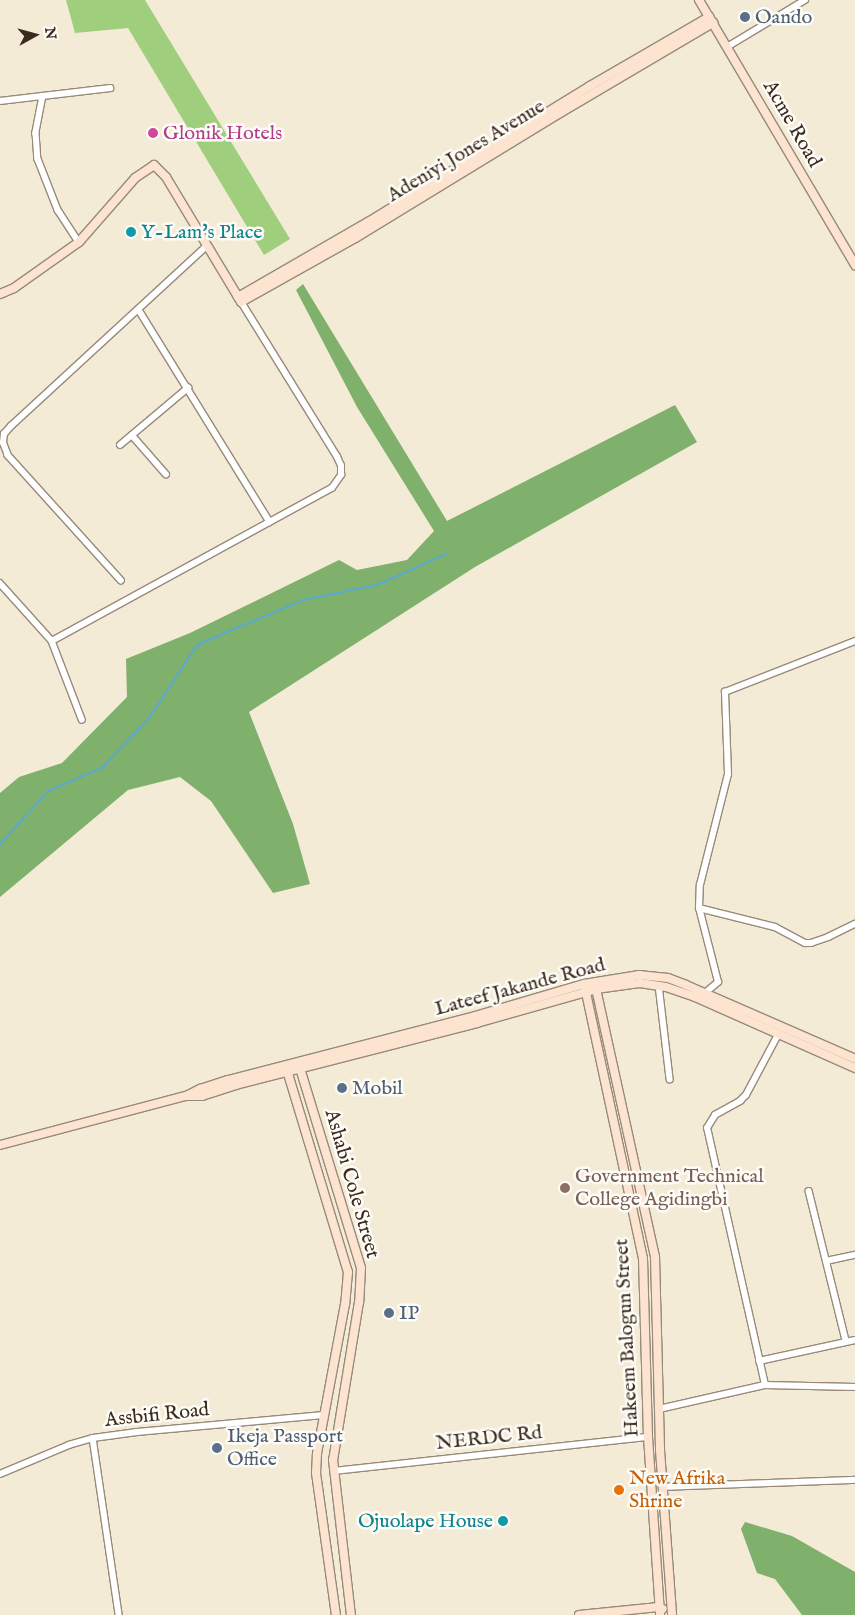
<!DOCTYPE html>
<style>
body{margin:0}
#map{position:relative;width:855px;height:1615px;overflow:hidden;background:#f3ebd6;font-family:"IM FELL English",serif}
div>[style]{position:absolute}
.green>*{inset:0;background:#9fce7d}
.forest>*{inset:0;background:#7fb16c}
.stream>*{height:2px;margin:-1px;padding:0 1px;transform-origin:1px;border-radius:1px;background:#59a9d3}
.roads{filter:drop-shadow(1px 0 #978a7a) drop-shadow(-1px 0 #978a7a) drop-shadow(0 1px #978a7a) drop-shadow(0 -1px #978a7a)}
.street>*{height:5.5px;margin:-2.75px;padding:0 2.75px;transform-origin:2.75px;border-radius:2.75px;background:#fff}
.secondary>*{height:8px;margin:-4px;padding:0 4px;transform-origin:4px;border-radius:4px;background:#fde4d1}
.dots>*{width:14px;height:14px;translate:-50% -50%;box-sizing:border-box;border:2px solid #fdfcf7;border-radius:50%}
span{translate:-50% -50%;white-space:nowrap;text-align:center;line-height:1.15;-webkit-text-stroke:5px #fdfcf7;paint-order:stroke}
.service-label{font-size:20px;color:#4e5e75}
.left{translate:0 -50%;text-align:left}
.street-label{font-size:20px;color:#3b2a1e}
.hotel-label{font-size:20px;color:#b23c85}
.culture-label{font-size:20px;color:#0d838f}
.right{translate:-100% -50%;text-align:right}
.education-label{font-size:20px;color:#785e54}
.food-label{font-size:20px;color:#c56008}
.north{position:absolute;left:10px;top:10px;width:50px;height:50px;-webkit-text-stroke:4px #fdfcf7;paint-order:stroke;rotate:83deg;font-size:14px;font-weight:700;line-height:20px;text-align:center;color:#3b2a1e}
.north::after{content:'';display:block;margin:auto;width:18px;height:22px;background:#3b2a1e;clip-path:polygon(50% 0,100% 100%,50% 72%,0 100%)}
</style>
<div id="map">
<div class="green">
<i style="clip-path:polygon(66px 0,145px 0,290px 239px,264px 255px,128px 28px,75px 33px)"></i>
</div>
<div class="forest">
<i style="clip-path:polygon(303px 284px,447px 521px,675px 405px,697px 442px,475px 567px,249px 712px,293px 824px,310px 884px,273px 893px,211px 801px,180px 777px,128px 790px,0 897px,0 793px,19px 777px,62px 763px,127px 697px,126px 659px,190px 633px,339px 560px,357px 570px,407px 560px,434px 531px,357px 407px,296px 290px)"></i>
<i style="clip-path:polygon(745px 1522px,792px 1536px,855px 1572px,855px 1615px,802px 1615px,775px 1579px,757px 1573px,741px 1529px)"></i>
</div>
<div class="stream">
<i style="left:0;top:844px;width:72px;rotate:-47.8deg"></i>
<i style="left:48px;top:791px;width:59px;rotate:-23.1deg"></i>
<i style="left:102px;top:768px;width:69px;rotate:-46.8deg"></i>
<i style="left:149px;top:718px;width:87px;rotate:-56.7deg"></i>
<i style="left:197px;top:645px;width:115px;rotate:-23deg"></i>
<i style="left:303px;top:600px;width:76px;rotate:-11.5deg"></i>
<i style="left:377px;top:585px;width:76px;rotate:-24.2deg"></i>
</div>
<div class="roads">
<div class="street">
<i style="left:727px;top:47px;width:91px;rotate:-31.1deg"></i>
<i style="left:43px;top:96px;width:38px;rotate:101deg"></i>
<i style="left:36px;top:133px;width:26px;rotate:86deg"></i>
<i style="left:38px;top:159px;width:55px;rotate:68.6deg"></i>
<i style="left:58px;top:210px;width:38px;rotate:57deg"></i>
<i style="left:0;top:101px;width:111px;rotate:-6.7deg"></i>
<i style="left:139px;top:310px;width:249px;rotate:58.3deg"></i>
<i style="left:132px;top:435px;width:52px;rotate:48.9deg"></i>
<i style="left:120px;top:445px;width:89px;rotate:-40deg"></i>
<i style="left:121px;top:581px;width:169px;rotate:-132.1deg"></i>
<i style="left:8px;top:456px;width:14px;rotate:-111deg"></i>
<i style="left:3px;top:443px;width:9px;rotate:-84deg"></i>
<i style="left:4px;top:434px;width:11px;rotate:-49deg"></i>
<i style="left:11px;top:426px;width:266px;rotate:-42.6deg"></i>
<i style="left:0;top:583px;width:78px;rotate:48.1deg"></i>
<i style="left:52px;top:641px;width:84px;rotate:69deg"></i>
<i style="left:52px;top:641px;width:319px;rotate:-28.7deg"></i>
<i style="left:332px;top:488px;width:16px;rotate:-55deg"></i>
<i style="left:341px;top:475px;width:9px;rotate:-90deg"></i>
<i style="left:341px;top:466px;width:10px;rotate:-114deg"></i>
<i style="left:337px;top:457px;width:182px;rotate:-121.8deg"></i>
<i style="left:699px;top:908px;width:78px;rotate:14deg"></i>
<i style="left:775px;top:927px;width:34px;rotate:28deg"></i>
<i style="left:805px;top:943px;width:6px"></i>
<i style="left:811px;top:943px;width:18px;rotate:-19deg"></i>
<i style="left:828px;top:937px;width:30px;rotate:-26deg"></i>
<i style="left:659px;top:985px;width:95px;rotate:83.3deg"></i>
<i style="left:705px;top:993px;width:17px;rotate:-40deg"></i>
<i style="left:718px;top:982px;width:76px;rotate:-104.4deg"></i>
<i style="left:699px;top:908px;width:23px;rotate:-88deg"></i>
<i style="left:700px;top:885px;width:114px;rotate:-75.8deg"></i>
<i style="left:728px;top:774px;width:82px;rotate:-92.1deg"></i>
<i style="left:725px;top:692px;width:140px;rotate:-21.4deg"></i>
<i style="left:809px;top:1191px;width:154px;rotate:76.1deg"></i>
<i style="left:826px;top:1261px;width:30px;rotate:-12deg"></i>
<i style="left:759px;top:1361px;width:98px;rotate:-12.3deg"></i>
<i style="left:765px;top:1385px;width:263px;rotate:-102.7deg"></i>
<i style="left:707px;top:1128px;width:15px;rotate:-58deg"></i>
<i style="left:715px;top:1115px;width:29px;rotate:-29deg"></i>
<i style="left:740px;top:1101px;width:8px;rotate:-45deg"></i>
<i style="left:746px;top:1095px;width:70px;rotate:-62deg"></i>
<i style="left:659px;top:1409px;width:109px;rotate:-12.8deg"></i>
<i style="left:765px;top:1385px;width:90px;rotate:1.3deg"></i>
<i style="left:93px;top:1438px;width:179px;rotate:81.6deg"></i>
<i style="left:334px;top:1471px;width:316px;rotate:-6.2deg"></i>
<i style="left:0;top:1474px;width:75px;rotate:-22.8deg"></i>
<i style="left:69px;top:1445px;width:25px;rotate:-16deg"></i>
<i style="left:93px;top:1438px;width:44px;rotate:-7.8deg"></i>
<i style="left:137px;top:1432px;width:187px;rotate:-5.2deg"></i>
<i style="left:663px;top:1487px;width:192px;rotate:-2.1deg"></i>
</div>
<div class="secondary">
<i style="left:699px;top:0;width:308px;rotate:59.5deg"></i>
<i style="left:0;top:294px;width:15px;rotate:-23deg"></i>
<i style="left:14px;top:288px;width:80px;rotate:-35.3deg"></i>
<i style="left:79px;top:242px;width:85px;rotate:-48.8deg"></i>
<i style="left:135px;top:178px;width:23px;rotate:-34deg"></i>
<i style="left:154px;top:165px;width:17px;rotate:45deg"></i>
<i style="left:166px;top:177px;width:146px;rotate:59deg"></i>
<i style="left:241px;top:302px;width:133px;rotate:-29.3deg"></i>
<i style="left:357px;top:237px;width:238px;rotate:-31.4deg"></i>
<i style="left:560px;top:113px;width:178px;rotate:-30.5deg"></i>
<i style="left:238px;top:297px;width:150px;rotate:-30deg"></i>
<i style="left:368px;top:222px;width:260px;rotate:-31.5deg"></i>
<i style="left:590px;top:86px;width:138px;rotate:-30.1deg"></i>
<i style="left:595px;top:984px;width:280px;rotate:77.6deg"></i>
<i style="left:655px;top:1257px;width:193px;rotate:88.5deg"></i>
<i style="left:660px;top:1450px;width:165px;rotate:85.8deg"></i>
<i style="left:585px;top:988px;width:276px;rotate:77.9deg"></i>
<i style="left:643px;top:1258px;width:179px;rotate:88.4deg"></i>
<i style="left:648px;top:1437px;width:178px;rotate:86.1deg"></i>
<i style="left:299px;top:1065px;width:212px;rotate:73deg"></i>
<i style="left:361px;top:1268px;width:34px;rotate:93deg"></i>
<i style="left:359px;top:1302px;width:160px;rotate:99.3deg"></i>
<i style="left:333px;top:1460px;width:156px;rotate:83.4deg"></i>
<i style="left:286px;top:1067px;width:214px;rotate:73.2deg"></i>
<i style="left:348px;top:1272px;width:32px;rotate:95deg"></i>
<i style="left:345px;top:1304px;width:153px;rotate:100.6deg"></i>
<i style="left:317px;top:1454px;width:19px;rotate:93deg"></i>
<i style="left:316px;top:1473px;width:143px;rotate:82deg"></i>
<i style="left:188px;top:1096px;width:14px"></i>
<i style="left:202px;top:1096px;width:36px;rotate:-18deg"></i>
<i style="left:236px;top:1085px;width:249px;rotate:-14.4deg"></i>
<i style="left:477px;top:1023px;width:124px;rotate:-15.9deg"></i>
<i style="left:596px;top:989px;width:44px;rotate:-7.8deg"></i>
<i style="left:640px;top:983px;width:26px;rotate:9deg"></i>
<i style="left:666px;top:987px;width:31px;rotate:19deg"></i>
<i style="left:695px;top:997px;width:175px;rotate:23.9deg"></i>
<i style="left:0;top:1145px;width:192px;rotate:-14.8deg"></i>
<i style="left:186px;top:1096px;width:16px;rotate:-27deg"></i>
<i style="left:200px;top:1089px;width:29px;rotate:-18deg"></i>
<i style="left:228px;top:1080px;width:255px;rotate:-14.5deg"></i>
<i style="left:475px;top:1016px;width:114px;rotate:-16.4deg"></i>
<i style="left:584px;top:984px;width:56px;rotate:-9.3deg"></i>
<i style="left:639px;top:975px;width:29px;rotate:6deg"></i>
<i style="left:668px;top:978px;width:19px;rotate:21deg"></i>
<i style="left:686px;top:985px;width:184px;rotate:23.6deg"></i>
<i style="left:579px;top:1615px;width:80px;rotate:-5.7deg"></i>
<i style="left:659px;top:1607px;width:4px;rotate:27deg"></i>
</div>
</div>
<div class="dots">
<i style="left:745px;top:17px;background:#5c6f8a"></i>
<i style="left:153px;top:133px;background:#d1479c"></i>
<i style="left:131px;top:232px;background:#0f9aa8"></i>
<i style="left:342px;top:1088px;background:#5c6f8a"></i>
<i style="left:565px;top:1188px;background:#8d6e63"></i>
<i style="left:389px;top:1313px;background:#5c6f8a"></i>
<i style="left:217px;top:1448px;background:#5c6f8a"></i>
<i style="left:619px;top:1490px;background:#e8710a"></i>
<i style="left:503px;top:1521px;background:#0f9aa8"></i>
</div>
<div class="service-label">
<span class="left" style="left:755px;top:17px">Oando</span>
<span class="left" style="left:352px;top:1088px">Mobil</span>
<span class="left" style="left:399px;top:1313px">IP</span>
<span class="left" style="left:227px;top:1448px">Ikeja Passport<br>Office</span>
</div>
<div class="street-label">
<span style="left:792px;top:124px;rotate:60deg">Acme Road</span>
<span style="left:466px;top:151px;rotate:-31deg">Adeniyi Jones Avenue</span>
<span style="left:520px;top:987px;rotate:-15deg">Lateef Jakande Road</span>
<span style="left:352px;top:1184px;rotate:74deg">Ashabi Cole Street</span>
<span style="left:627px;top:1338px;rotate:-93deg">Hakeem Balogun Street</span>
<span style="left:157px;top:1415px;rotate:-6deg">Assbifi Road</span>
<span style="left:489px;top:1438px;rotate:-6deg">NERDC Rd</span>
</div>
<div class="hotel-label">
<span class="left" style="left:163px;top:133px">Glonik Hotels</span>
</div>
<div class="culture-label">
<span class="left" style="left:141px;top:232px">Y-Lam's Place</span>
<span class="right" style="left:493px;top:1521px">Ojuolape House</span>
</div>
<div class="education-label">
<span class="left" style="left:575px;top:1188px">Government Technical<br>College Agidingbi</span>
</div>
<div class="food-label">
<span class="left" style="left:629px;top:1490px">New Afrika<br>Shrine</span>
</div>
<div class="north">N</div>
</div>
